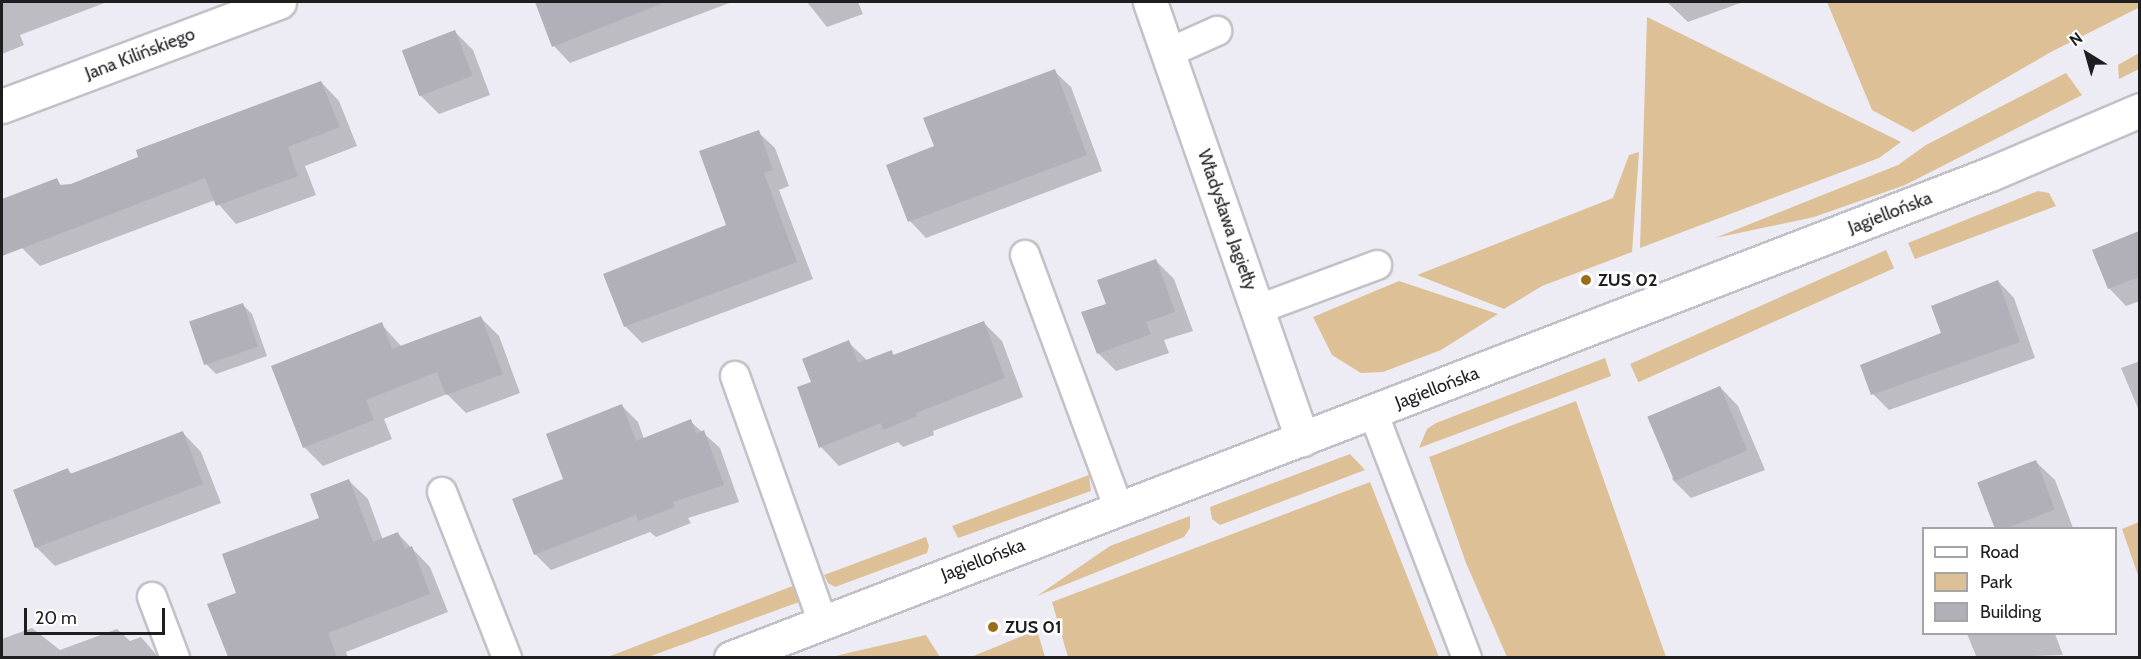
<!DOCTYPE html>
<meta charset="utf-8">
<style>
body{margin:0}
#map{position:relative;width:2141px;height:659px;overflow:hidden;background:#edebf3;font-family:Cabin,sans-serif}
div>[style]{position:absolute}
.green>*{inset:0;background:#ddc095;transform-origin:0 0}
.shadow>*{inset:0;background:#0003}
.building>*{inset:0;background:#b1afb7;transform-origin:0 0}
.roads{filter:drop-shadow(2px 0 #c3c1c8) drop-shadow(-2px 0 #c3c1c8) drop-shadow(0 2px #c3c1c8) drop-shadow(0 -2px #c3c1c8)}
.lane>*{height:28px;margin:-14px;padding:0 14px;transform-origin:14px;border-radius:14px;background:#fff}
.street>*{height:33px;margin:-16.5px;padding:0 16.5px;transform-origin:16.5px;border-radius:16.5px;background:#fff}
.primary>*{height:33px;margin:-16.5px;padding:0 16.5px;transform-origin:16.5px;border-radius:16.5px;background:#fff}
.dots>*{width:16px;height:16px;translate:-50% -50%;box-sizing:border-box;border:3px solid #fff;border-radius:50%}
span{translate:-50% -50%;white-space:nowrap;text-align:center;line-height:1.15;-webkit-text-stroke:5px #fff;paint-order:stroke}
.street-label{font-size:18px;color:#1e1d20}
.poi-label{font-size:18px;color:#1e1d20;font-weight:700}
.left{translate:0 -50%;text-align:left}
.frame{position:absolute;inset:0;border:3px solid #1e1d20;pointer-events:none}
.legend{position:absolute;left:1922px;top:527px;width:195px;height:108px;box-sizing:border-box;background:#fff;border:2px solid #a5a5a6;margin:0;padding:8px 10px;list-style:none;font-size:18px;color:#1e1d20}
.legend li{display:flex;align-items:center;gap:12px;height:30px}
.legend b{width:30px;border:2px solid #a5a5a6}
.north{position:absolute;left:2057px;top:24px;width:60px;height:60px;-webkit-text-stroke:4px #fff;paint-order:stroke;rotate:323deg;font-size:16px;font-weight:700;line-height:24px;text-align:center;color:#1e1d20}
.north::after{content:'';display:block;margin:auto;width:21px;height:27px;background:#1e1d20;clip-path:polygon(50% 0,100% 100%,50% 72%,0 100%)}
.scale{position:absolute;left:24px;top:608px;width:141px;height:27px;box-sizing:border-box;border:3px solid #1e1d20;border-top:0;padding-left:8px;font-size:18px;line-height:21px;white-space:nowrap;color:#1e1d20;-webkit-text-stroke:4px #fff;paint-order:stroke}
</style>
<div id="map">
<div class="green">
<i style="clip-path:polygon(1827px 2px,2139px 2px,2140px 7px,2049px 53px,1913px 132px,1872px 110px)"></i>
<i style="clip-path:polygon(1647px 17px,1901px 142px,1879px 158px,1640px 248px)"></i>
<i style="clip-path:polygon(2139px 53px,2139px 69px,2119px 79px,2118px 65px)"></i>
<i style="clip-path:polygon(2066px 73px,2082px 95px,1905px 185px,1814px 217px,1715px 238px,1898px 165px,1926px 145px)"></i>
<i style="clip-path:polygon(1639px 152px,1632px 252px,1542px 286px,1504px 309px,1417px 275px,1613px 198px,1629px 155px)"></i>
<i style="clip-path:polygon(2038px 191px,2049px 193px,2056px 206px,1915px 259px,1908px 243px)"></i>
<i style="left:1886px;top:250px;width:20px;height:280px;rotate:66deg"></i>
<i style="clip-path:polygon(1399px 281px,1498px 314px,1441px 350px,1383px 372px,1361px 373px,1332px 355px,1313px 317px)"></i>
<i style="clip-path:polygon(1605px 358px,1611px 376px,1419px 448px,1427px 429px,1436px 423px)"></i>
<i style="clip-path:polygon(1576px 401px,1666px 657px,1507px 657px,1466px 563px,1429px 457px)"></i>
<i style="clip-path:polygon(1350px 454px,1365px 470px,1220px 525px,1212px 519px,1210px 507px)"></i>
<i style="clip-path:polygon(1089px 475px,1091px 491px,958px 538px,952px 526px)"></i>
<i style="clip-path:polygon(1370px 482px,1439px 657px,1068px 657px,1052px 602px)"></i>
<i style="clip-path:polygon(1190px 516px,1190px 528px,1184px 537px,1037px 596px,1110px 546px)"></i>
<i style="clip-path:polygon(2139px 522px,2139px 578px,2122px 529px)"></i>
<i style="clip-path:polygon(926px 537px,929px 546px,927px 553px,835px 587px,828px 583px,824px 575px)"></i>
<i style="clip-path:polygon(798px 584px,803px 594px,799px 602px,648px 657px,605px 658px)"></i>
<i style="clip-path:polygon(1037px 630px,1045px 657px,971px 657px)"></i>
<i style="clip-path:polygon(926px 635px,940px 657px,832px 657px,848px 653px)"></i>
</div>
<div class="shadow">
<i style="clip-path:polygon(2px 2px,107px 2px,20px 35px,24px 45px,2px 54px)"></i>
<i style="clip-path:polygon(536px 2px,732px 2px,570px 63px,554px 46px)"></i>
<i style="clip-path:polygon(807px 2px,858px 2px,863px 14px,827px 27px)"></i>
<i style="clip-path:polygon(1667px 2px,1743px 2px,1688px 22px)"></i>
<i style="clip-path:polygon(455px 32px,473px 50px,490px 95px,439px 114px,420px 95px)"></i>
<i style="clip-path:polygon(1054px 71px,1071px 87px,1102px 171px,926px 238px,910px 221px)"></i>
<i style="clip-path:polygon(321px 82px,339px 101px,357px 146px,305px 166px,316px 195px,236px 224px,215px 200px,40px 266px,22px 248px,56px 180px,62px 186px,72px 185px)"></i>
<i style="clip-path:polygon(758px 132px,775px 148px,789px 186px,779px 190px,813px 279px,642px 343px,625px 326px,728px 226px)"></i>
<i style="clip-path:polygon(2140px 232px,2140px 301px,2126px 306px,2109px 288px,2094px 251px)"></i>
<i style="clip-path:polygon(1155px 260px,1174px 279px,1193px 331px,1164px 340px,1169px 353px,1116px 371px,1098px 353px,1108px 305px)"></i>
<i style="clip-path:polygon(1998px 281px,2014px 298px,2035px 358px,1889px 410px,1873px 394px)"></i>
<i style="clip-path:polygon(242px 304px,252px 314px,267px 356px,216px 374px,206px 364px)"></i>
<i style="clip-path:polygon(480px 317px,499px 336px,520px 393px,466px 413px,447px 394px,384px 419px,392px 439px,323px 466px,304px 447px,381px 324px,402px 347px)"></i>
<i style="clip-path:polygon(984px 323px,1002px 341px,1023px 397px,933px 431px,934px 435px,903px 447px,898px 442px,839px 466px,821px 447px,812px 383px,848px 342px,868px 361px,891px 352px,895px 356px)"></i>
<i style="clip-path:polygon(2140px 361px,2140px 413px,2121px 368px)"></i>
<i style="clip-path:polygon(1720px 387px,1738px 406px,1765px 470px,1691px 498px,1672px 479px)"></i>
<i style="clip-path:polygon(622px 406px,638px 422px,644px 439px,690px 421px,720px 448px,739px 502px,688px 518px,691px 523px,656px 537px,650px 532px,551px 570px,535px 554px,565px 480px)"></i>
<i style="clip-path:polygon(183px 433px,201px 452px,221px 503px,55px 566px,36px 547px,68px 470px,73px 475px)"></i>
<i style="clip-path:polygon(2036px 462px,2055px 480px,2073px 528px,1996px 528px,1979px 483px)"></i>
<i style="clip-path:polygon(349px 481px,368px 499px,383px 540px,398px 534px,430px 567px,448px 612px,346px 652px,348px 658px,230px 658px,209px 604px,238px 594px,321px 519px)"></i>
<i style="clip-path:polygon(32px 628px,60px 650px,117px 629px,130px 641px,141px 637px,159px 658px,2px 658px,2px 639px)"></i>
<i style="clip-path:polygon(1967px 634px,2055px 634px,2063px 655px,1977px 658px)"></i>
</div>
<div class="building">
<i style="clip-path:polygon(535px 2px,660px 2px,661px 4px,552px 47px)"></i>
<i style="left:455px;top:30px;width:49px;height:57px;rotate:69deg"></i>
<i style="clip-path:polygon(1055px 69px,1087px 155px,908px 222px,886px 165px,934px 146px,923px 118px)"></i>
<i style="clip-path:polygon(321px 81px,340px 127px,288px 147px,298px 176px,216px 206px,205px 178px,2px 256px,2px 199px,57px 178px,60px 185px,71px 184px,138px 157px,136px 150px)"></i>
<i style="clip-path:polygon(759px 130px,773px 170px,764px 173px,797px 262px,624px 327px,603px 274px,726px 225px,699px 151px)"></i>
<i style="clip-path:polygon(2139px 231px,2139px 277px,2108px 289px,2092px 250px)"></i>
<i style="clip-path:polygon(1156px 259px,1175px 312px,1146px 322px,1151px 334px,1097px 354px,1081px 312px,1106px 304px,1097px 280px)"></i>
<i style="clip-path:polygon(1998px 280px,2020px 342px,1871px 395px,1860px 365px,1941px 333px,1931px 306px)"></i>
<i style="left:243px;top:303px;width:46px;height:57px;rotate:71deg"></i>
<i style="clip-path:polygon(481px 316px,503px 374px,446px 395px,437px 372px,366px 400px,374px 420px,303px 448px,271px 366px,382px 322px,392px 349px)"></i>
<i style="clip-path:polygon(984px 321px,1005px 378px,916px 413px,917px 416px,883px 430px,881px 423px,819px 448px,797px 387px,811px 382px,802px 359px,849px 340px,858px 363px,892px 350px,893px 355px)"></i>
<i style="left:1720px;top:386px;width:70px;height:79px;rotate:67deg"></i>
<i style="clip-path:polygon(622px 404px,636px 441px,691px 419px,696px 434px,704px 430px,724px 485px,673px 502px,675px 507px,638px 521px,636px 515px,534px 555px,512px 499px,563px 479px,546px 434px)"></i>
<i style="clip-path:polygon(183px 431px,203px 484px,35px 548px,13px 490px,68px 468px,70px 474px)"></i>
<i style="left:2036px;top:460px;width:53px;height:63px;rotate:69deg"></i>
<i style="clip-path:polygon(349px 479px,373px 542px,398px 532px,405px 549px,412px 546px,430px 594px,328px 633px,337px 657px,228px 657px,207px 604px,236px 593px,222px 554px,319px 518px,310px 494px)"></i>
</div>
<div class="roads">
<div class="lane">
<i style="left:1168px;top:53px;width:54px;rotate:-24.2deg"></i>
<i style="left:1025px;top:255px;width:271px;rotate:69.7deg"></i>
<i style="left:1259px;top:309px;width:126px;rotate:-20.4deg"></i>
<i style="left:735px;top:376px;width:262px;rotate:70.4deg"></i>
<i style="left:1373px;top:412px;width:263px;rotate:69.1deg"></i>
<i style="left:442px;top:492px;width:178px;rotate:68.6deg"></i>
<i style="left:152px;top:597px;width:65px;rotate:69.3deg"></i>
</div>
<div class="street">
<i style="left:1150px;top:2px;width:463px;rotate:70.8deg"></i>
<i style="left:2px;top:106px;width:296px;rotate:-20.6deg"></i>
</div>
<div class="primary">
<i style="left:731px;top:658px;width:1349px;rotate:-21.03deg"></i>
<i style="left:1990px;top:174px;width:163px;rotate:-23.1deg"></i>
</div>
</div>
<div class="dots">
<i style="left:1586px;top:280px;background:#9a6e1c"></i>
<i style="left:993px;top:627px;background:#9a6e1c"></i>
</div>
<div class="street-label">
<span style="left:140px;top:54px;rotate:-21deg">Jana Kilińskiego</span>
<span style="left:1890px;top:213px;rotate:-21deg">Jagiellońska</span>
<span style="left:1227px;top:220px;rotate:71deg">Władysława Jagiełły</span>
<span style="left:1437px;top:388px;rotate:-21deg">Jagiellońska</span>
<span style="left:983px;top:560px;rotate:-21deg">Jagiellońska</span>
</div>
<div class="poi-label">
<span class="left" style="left:1598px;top:280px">ZUS 02</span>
<span class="left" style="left:1005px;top:627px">ZUS 01</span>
</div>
<div class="frame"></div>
<ul class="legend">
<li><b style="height:8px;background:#fff"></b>Road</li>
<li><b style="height:16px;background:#ddc095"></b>Park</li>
<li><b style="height:16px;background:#b1afb7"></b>Building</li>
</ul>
<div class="north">N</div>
<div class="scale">20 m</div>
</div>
